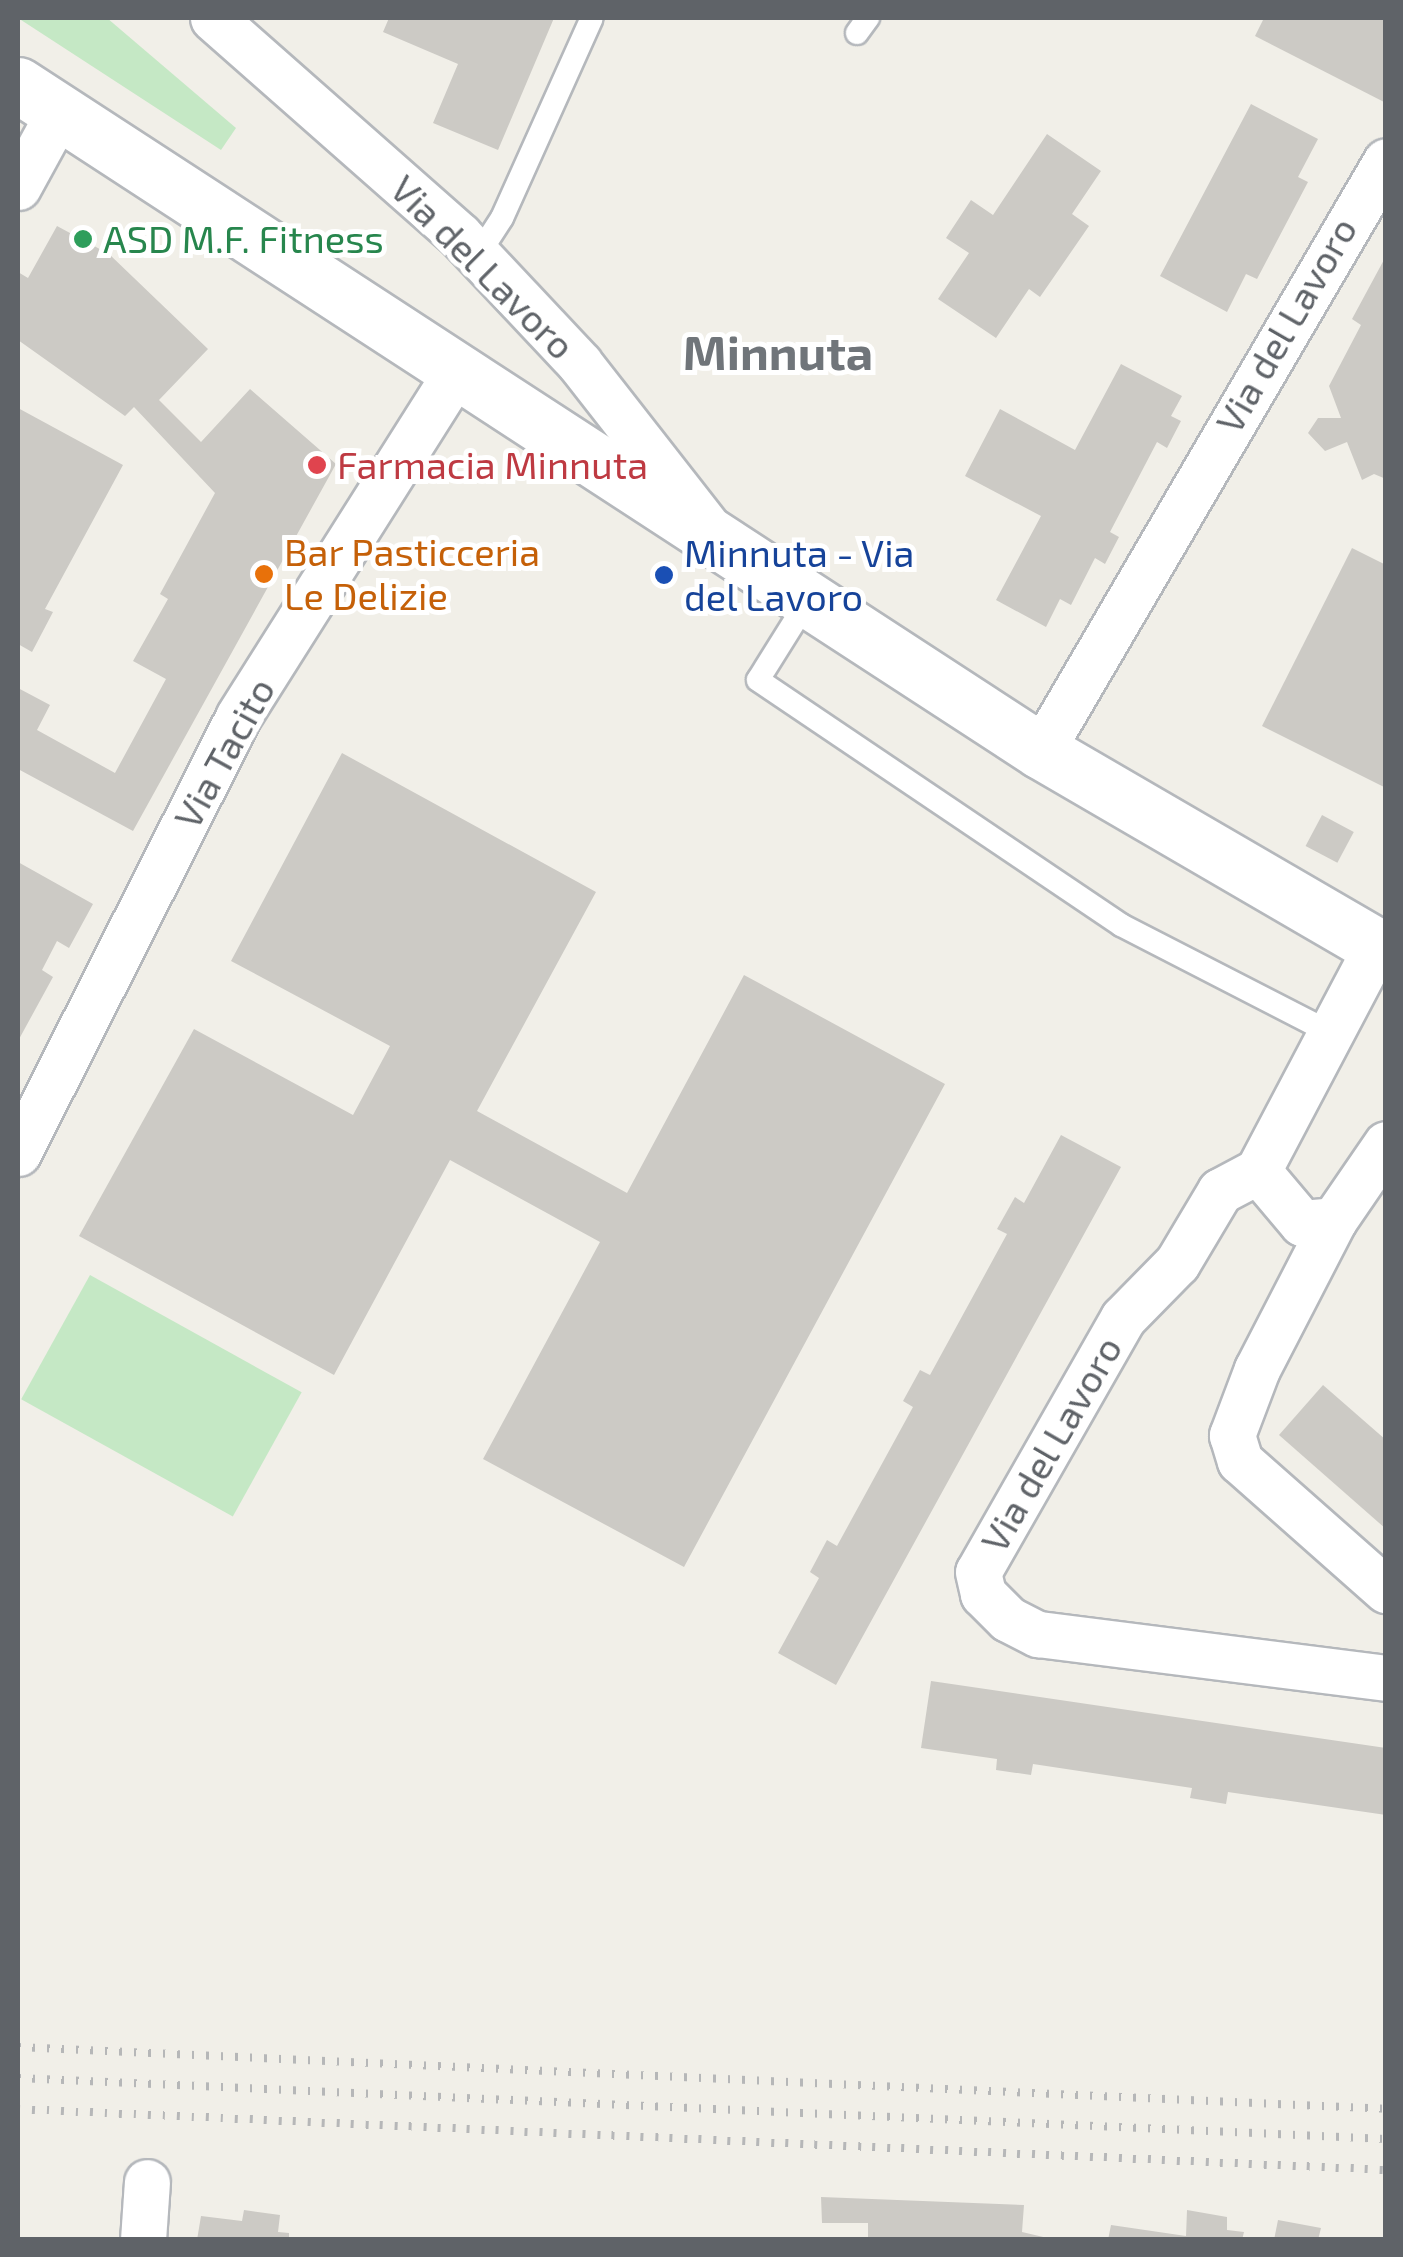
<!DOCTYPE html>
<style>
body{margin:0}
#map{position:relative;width:1403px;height:2257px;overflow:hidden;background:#f1efe8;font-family:"Exo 2",sans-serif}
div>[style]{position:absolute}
.green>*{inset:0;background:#c5e8c5;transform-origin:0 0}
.building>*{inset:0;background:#cccac5;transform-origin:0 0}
.roads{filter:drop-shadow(2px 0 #b5b8bc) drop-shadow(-2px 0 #b5b8bc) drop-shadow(0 2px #b5b8bc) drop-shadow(0 -2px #b5b8bc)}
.service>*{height:22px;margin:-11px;padding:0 11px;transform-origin:11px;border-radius:11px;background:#fff}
.minor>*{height:45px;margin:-22.5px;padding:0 22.5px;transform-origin:22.5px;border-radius:22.5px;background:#fff}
.tertiary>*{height:55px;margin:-27.5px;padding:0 27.5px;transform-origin:27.5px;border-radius:27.5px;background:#fff}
.rail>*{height:8px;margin-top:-4px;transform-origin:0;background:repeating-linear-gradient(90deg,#b6b7b8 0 2.5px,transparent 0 14.5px)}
.dots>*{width:28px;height:28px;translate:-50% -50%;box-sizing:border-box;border:5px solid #fff;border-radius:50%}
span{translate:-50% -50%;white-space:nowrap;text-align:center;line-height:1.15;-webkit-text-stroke:10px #fff;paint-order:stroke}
.leisure-label{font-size:38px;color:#27864d}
.left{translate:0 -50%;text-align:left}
.street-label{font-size:38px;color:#5f6368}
.health-label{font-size:38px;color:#be3a42}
.food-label{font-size:38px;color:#c56008}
.transit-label{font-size:38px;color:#164399}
.district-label{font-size:48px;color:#70757a;font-weight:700}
.frame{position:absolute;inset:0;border:20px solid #5f6368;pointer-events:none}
</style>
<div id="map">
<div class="green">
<i style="clip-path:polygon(18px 18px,107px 18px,236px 128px,221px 150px)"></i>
<i style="left:90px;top:1275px;width:242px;height:142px;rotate:29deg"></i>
</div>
<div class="building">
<i style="clip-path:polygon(389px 18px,554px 18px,498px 150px,433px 123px,458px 64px,383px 32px)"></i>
<i style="clip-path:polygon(1264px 18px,1386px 18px,1386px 103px,1255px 36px)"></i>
<i style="clip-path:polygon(1251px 104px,1318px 139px,1298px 177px,1308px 182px,1257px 279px,1246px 274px,1227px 312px,1160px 276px)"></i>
<i style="clip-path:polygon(1047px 134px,1101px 171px,1072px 214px,1089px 226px,1040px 297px,1029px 289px,996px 338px,938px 299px,969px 253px,946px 238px,971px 200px,993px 215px)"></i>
<i style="clip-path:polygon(57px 226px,109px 254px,208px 349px,159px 400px,201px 442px,250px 389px,336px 464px,133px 831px,18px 769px,18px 688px,50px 705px,37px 730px,115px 773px,166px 679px,133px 661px,168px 599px,160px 594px,215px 493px,134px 407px,125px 416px,18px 340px,18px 272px,28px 278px)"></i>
<i style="clip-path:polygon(1386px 256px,1386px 479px,1374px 474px,1362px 480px,1347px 442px,1325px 451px,1308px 433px,1318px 418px,1341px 418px,1329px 386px,1361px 325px,1352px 319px)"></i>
<i style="clip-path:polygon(1121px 364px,1182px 396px,1171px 416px,1181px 421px,1167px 448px,1157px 442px,1110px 532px,1119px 537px,1105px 564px,1095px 558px,1071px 605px,1060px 599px,1046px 627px,996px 600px,1041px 516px,965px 476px,1000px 409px,1075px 450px)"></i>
<i style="clip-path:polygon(18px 408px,123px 465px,45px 609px,53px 612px,32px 652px,18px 644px)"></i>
<i style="clip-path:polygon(1352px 548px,1386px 565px,1386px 788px,1262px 726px)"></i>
<i style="clip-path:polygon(342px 753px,596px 892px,477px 1111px,627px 1193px,744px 975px,945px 1084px,684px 1567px,483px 1459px,600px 1242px,450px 1160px,334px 1375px,79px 1236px,194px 1029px,353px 1115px,390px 1046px,231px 961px)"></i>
<i style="left:1322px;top:815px;width:36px;height:35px;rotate:28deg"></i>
<i style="clip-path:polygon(18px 862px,93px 904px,69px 948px,57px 941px,42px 970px,53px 977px,18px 1041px)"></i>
<i style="clip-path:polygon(1061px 1135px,1121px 1167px,836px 1685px,778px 1653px,819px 1578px,810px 1572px,827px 1540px,837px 1546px,913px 1407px,903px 1401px,920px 1370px,930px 1375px,1007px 1234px,997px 1229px,1015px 1197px,1024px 1203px)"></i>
<i style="clip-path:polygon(1323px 1385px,1386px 1440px,1386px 1529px,1279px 1435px)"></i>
<i style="clip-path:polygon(931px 1681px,1386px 1748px,1386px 1815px,1228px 1792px,1226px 1804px,1190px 1798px,1192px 1788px,1033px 1764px,1031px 1775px,996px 1770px,997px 1759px,921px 1748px)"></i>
<i style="clip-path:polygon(821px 2197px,1024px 2205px,1022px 2232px,1056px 2240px,868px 2240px,868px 2223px,822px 2223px)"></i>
<i style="clip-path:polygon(244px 2210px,280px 2215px,278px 2232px,289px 2233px,289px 2240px,197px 2240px,201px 2216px,242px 2221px)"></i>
<i style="clip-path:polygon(1187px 2210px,1227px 2217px,1227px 2230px,1244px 2232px,1242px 2240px,1108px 2240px,1111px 2225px,1186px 2236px)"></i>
<i style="clip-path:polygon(1278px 2220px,1321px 2228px,1318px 2240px,1274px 2240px)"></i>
</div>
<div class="roads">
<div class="service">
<i style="left:857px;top:33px;width:19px;rotate:-54deg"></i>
<i style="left:478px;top:255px;width:44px;rotate:-57deg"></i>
<i style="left:502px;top:218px;width:219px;rotate:-65.8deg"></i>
<i style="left:808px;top:600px;width:94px;rotate:122deg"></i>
<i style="left:758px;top:680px;width:438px;rotate:34deg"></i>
<i style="left:1121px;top:925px;width:236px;rotate:27.2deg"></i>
</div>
<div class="minor">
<i style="left:213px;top:18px;width:329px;rotate:41.4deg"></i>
<i style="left:460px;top:236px;width:175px;rotate:46.8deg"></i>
<i style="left:580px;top:364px;width:203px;rotate:52deg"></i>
<i style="left:18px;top:187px;width:85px;rotate:-61.3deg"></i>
<i style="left:1041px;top:751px;width:683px;rotate:-59.68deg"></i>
<i style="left:1376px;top:947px;width:253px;rotate:117.8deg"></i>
<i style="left:1258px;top:1171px;width:68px;rotate:49.8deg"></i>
<i style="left:1302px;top:1223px;width:32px;rotate:-5deg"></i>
<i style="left:1334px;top:1220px;width:92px;rotate:-55.6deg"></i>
<i style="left:18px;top:1153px;width:488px;rotate:-63.2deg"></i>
<i style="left:238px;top:717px;width:412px;rotate:-57.7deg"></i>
<i style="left:1258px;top:1171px;width:43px;rotate:152.2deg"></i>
<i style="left:1220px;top:1191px;width:84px;rotate:120.8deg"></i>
<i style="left:1177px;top:1263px;width:77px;rotate:134.5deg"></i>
<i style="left:1123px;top:1318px;width:292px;rotate:119.7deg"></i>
<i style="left:978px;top:1572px;width:23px;rotate:77deg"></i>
<i style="left:983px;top:1594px;width:35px;rotate:45deg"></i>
<i style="left:1008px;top:1619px;width:34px;rotate:27deg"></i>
<i style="left:1038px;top:1634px;width:351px;rotate:7.2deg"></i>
<i style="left:1334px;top:1220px;width:168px;rotate:117.3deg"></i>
<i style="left:1257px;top:1369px;width:71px;rotate:110.7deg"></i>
<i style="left:1232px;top:1435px;width:27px;rotate:73deg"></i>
<i style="left:1240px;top:1461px;width:195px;rotate:41.5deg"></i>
<i style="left:143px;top:2240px;width:58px;rotate:-86.1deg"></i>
</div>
<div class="tertiary">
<i style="left:18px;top:85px;width:1221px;rotate:33.07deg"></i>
<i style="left:1041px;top:751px;width:399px;rotate:30.2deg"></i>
</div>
</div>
<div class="rail">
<i style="left:18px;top:2047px;width:1369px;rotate:2.59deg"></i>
<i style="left:18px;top:2078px;width:1369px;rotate:2.55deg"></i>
<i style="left:18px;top:2109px;width:1369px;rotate:2.55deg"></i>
</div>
<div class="dots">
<i style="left:83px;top:239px;background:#2e9e5b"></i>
<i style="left:317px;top:465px;background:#e0444e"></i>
<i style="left:264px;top:574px;background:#e8710a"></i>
<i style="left:664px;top:575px;background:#1a4fb4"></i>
</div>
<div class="leisure-label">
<span class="left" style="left:103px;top:239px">ASD M.F. Fitness</span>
</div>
<div class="street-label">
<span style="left:483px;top:267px;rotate:45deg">Via del Lavoro</span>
<span style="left:1286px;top:325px;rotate:-60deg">Via del Lavoro</span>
<span style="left:224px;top:753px;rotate:-61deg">Via Tacito</span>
<span style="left:1051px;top:1444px;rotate:-60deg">Via del Lavoro</span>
</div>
<div class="health-label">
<span class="left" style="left:337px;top:465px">Farmacia Minnuta</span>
</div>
<div class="food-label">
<span class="left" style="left:284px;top:574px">Bar Pasticceria<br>Le Delizie</span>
</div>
<div class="transit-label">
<span class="left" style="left:684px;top:575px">Minnuta - Via<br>del Lavoro</span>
</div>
<div class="district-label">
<span style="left:778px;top:352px">Minnuta</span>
</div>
<div class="frame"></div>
</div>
